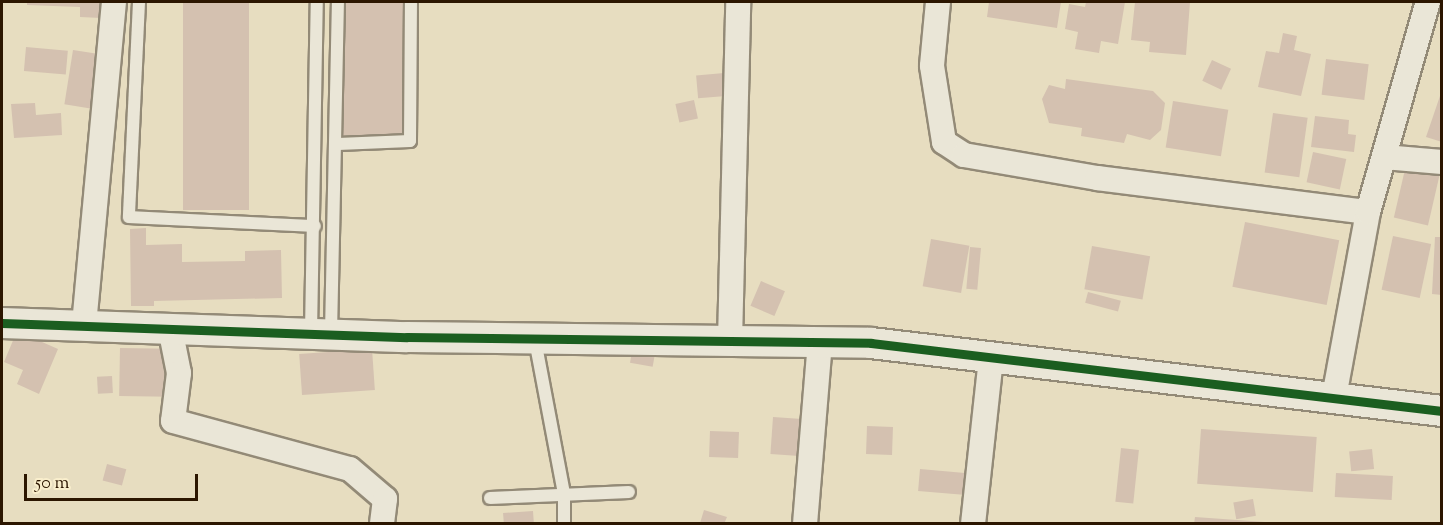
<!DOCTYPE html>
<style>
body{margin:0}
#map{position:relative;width:1443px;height:525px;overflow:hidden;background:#e7ddc0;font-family:"Sorts Mill Goudy",serif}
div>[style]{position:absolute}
.building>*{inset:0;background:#d4c1b0;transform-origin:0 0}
.roads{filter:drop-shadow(2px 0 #938a77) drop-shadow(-2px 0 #938a77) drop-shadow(0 2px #938a77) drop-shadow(0 -2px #938a77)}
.service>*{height:12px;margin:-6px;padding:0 6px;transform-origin:6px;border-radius:6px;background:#eae6d7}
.minor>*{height:24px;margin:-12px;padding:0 12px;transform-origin:12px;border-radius:12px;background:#eae6d7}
.tertiary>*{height:30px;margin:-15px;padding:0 15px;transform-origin:15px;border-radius:15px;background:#eae6d7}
.cycleway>*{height:9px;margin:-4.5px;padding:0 4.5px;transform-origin:4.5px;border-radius:4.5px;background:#1b5e20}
span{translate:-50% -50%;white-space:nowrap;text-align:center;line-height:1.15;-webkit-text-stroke:4.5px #f9eecc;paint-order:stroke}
.frame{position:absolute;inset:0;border:3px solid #2c1600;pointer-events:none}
.scale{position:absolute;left:24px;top:474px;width:174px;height:27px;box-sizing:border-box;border:3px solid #2c1600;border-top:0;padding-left:8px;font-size:18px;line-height:21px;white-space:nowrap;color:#2c1600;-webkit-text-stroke:4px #f9eecc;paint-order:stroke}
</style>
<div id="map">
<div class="building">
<i style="clip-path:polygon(27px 2px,101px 2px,101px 18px,80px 17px,80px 7px,27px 5px)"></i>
<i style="left:183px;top:2px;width:66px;height:208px"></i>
<i style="left:340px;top:2px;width:78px;height:139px"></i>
<i style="clip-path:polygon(989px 2px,1061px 2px,1057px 28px,987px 17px)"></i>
<i style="clip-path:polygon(1086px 2px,1125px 2px,1118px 44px,1101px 41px,1099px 53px,1075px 49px,1078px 32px,1065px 29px,1069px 4px,1085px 7px)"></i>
<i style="clip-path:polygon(1135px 2px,1190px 2px,1186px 55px,1149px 52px,1150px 42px,1131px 40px)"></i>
<i style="clip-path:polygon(1283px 33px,1297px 36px,1294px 50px,1311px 54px,1301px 96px,1258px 87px,1266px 51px,1279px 53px)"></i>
<i style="left:26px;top:47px;width:42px;height:24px;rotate:5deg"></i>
<i style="left:73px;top:50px;width:31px;height:55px;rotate:9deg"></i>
<i style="left:1326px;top:59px;width:43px;height:36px;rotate:7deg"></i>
<i style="left:1212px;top:60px;width:21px;height:23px;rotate:25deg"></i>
<i style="left:724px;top:73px;width:23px;height:28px;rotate:85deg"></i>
<i style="clip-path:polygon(1066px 79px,1153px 91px,1165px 103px,1161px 130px,1150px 140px,1127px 134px,1124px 143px,1081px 136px,1082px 128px,1049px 123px,1042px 99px,1049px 85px,1065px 89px)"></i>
<i style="clip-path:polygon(1441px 93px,1442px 93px,1442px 142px,1426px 137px)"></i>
<i style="left:694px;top:100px;width:19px;height:19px;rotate:78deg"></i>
<i style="left:1173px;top:101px;width:56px;height:47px;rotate:9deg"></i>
<i style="clip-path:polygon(35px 103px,36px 115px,61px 113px,62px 135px,14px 138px,11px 104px)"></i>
<i style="left:1273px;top:113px;width:35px;height:60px;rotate:8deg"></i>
<i style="clip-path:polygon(1315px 116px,1349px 120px,1348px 134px,1356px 135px,1354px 152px,1311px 147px)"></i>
<i style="left:1313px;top:152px;width:34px;height:31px;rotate:12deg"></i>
<i style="left:1406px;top:165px;width:35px;height:54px;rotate:13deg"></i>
<i style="left:1245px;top:222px;width:96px;height:66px;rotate:11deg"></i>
<i style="clip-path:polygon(146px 228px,146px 245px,182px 244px,182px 262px,245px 261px,245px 251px,281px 250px,282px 298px,154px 301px,154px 306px,131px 306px,130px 229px)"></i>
<i style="left:1393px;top:236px;width:39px;height:55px;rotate:12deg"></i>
<i style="clip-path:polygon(1435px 237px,1442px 237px,1442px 295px,1432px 294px)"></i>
<i style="left:931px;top:239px;width:39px;height:48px;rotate:10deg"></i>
<i style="left:1092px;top:246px;width:59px;height:44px;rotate:10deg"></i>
<i style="left:970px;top:247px;width:11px;height:42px;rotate:5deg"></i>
<i style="left:761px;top:281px;width:26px;height:27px;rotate:23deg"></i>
<i style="left:1088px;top:292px;width:34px;height:11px;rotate:15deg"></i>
<i style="clip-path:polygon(17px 331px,58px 349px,39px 394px,17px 384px,23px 370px,4px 362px)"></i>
<i style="left:634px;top:340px;width:23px;height:23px;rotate:10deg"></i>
<i style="left:120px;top:348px;width:50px;height:48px;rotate:1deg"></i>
<i style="left:372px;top:349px;width:41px;height:73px;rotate:86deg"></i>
<i style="left:112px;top:376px;width:17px;height:15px;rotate:87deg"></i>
<i style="left:773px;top:417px;width:29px;height:37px;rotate:4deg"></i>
<i style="left:867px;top:426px;width:26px;height:28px;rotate:2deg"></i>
<i style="left:1201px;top:429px;width:116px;height:55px;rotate:4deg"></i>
<i style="left:710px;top:431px;width:29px;height:26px;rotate:2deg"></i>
<i style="left:1121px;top:448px;width:18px;height:54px;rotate:6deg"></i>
<i style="left:1372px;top:449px;width:20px;height:23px;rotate:84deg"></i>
<i style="left:107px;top:464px;width:20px;height:17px;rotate:15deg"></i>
<i style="left:920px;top:469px;width:45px;height:22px;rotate:5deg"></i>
<i style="left:1336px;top:473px;width:57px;height:24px;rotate:3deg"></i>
<i style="left:1253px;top:499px;width:17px;height:20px;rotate:80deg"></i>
<i style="clip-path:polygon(704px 510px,727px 517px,724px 524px,700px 523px)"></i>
<i style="left:533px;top:511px;width:13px;height:30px;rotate:86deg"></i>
<i style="clip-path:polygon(1195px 517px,1265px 522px,1265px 524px,1194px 524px)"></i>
</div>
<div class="roads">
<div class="service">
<i style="left:139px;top:2px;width:215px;rotate:92.7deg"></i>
<i style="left:129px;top:217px;width:186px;rotate:2.8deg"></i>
<i style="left:338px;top:144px;width:72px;rotate:-2.4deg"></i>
<i style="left:410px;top:141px;width:139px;rotate:-89.6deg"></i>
<i style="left:311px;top:332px;width:330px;rotate:-89deg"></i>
<i style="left:331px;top:333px;width:331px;rotate:-88.8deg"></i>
<i style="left:535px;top:340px;width:157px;rotate:79.3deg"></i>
<i style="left:564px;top:494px;width:30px;rotate:90deg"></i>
<i style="left:490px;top:498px;width:139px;rotate:-2.5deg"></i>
</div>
<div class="minor">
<i style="left:938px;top:2px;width:64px;rotate:95.4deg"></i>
<i style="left:932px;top:66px;width:77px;rotate:81deg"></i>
<i style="left:944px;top:142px;width:24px;rotate:33deg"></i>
<i style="left:964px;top:155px;width:135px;rotate:9.8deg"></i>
<i style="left:1097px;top:178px;width:273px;rotate:7.2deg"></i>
<i style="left:1368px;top:212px;width:189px;rotate:100.4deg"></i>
<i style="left:1384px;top:157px;width:58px;rotate:4.9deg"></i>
<i style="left:1368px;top:212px;width:218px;rotate:-74.1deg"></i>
<i style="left:84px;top:325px;width:324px;rotate:-84.7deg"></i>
<i style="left:170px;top:328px;width:46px;rotate:78.7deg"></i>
<i style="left:179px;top:373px;width:48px;rotate:97.1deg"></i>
<i style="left:173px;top:421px;width:183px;rotate:15.2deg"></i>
<i style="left:350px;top:469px;width:46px;rotate:40.6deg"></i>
<i style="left:385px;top:499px;width:25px;rotate:97deg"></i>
<i style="left:730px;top:341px;width:339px;rotate:-88.6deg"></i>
<i style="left:805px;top:524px;width:183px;rotate:-85.3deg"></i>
<i style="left:973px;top:524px;width:168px;rotate:-83.8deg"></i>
</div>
<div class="tertiary">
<i style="left:2px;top:323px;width:405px;rotate:2deg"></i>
<i style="left:407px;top:337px;width:464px;rotate:0.7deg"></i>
<i style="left:871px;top:343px;width:575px;rotate:6.79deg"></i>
</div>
</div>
<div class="cycleway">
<i style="left:2px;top:323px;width:405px;rotate:2deg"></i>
<i style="left:407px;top:337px;width:464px;rotate:0.7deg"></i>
<i style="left:871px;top:343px;width:575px;rotate:6.79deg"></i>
</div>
<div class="frame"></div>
<div class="scale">50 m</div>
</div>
